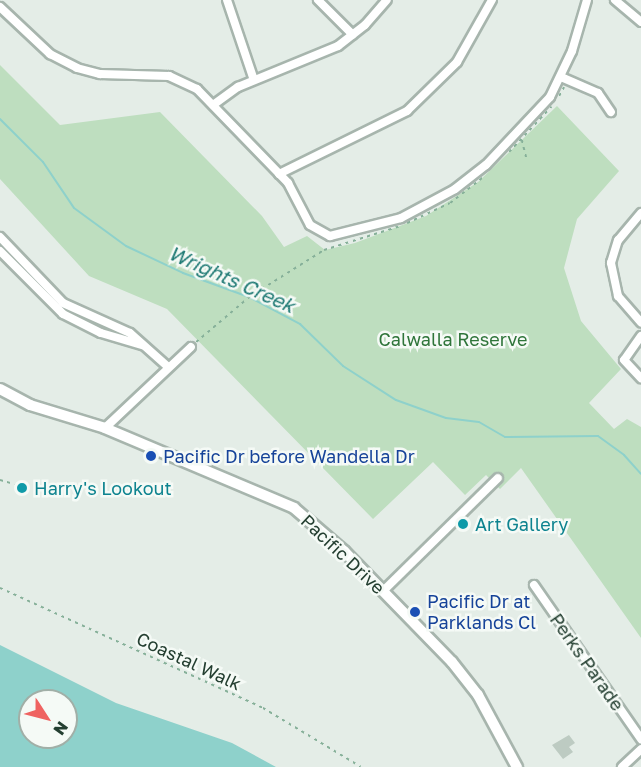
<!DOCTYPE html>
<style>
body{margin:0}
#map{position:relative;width:641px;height:767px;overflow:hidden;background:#e4ede7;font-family:"Golos Text",sans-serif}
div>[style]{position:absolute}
.green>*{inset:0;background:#bedebf}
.water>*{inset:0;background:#8ed1cb}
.stream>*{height:2px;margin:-1px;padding:0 1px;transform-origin:1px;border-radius:1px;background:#8ed1cb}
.building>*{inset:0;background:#bdcbc2}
.path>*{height:1.5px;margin-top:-0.75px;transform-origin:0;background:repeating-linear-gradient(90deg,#86b099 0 3px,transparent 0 7.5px)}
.roads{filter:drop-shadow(2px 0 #a7b5ad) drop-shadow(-2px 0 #a7b5ad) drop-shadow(0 2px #a7b5ad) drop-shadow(0 -2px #a7b5ad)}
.street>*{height:8px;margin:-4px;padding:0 4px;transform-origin:4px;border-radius:4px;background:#fff}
.secondary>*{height:10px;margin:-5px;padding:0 5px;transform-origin:5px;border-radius:5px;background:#fff}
.dots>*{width:16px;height:16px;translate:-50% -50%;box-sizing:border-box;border:3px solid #f5faf6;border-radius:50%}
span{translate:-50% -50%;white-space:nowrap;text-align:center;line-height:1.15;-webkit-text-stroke:5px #f5faf6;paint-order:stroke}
.park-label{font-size:18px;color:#2f753a}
.transit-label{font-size:18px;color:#164399}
.left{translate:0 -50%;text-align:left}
.culture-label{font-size:18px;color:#0d838f}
.street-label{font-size:18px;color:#243f31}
.water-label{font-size:20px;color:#1f7a74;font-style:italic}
.north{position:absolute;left:18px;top:689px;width:60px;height:60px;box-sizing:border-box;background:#f5faf6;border:2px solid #a1afa7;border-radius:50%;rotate:126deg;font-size:16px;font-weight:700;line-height:24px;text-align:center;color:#243f31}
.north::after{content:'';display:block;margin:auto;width:21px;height:27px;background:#ef6361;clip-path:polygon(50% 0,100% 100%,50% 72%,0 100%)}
</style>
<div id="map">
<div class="green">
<i style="clip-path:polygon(0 65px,60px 125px,160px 112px,262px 216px,284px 247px,307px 236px,325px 250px,355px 243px,426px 216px,478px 182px,557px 106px,619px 171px,577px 219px,564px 268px,581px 321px,621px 369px,589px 403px,614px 429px,627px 419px,641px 427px,641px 638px,521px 468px,500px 489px,486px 475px,465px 495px,433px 462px,373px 519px,167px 309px,89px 276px,0 179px)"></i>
</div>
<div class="water">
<i style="clip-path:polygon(evenodd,0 645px,116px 703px,232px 743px,276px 767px,0 767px,0 645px,30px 701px,66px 701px,66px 737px,30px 737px,30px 701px)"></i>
</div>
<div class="stream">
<i style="left:0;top:119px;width:61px;rotate:45deg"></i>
<i style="left:43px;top:162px;width:55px;rotate:56deg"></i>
<i style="left:74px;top:208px;width:64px;rotate:36.2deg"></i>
<i style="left:126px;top:246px;width:63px;rotate:25.3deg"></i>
<i style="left:183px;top:273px;width:70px;rotate:20deg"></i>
<i style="left:249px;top:297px;width:58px;rotate:27.9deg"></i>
<i style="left:300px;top:324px;width:60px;rotate:44.3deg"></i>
<i style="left:343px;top:366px;width:63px;rotate:32.7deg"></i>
<i style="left:396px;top:400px;width:53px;rotate:19.8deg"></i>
<i style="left:446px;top:418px;width:33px;rotate:7deg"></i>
<i style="left:479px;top:422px;width:30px;rotate:30deg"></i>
<i style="left:505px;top:437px;width:93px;rotate:-0.6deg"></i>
<i style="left:598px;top:436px;width:32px;rotate:36deg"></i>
<i style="left:624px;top:455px;width:25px;rotate:48deg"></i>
</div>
<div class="building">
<i style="clip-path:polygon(569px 735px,575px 743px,569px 747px,573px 752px,563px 759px,552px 745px)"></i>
</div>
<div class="path">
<i style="left:559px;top:96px;width:10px;rotate:-61deg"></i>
<i style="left:522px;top:140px;width:21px;rotate:76deg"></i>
<i style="left:509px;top:152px;width:62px;rotate:-47deg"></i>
<i style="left:407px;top:223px;width:47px;rotate:-24.9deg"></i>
<i style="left:450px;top:203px;width:41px;rotate:-38deg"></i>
<i style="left:196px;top:342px;width:70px;rotate:-40.3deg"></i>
<i style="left:249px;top:297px;width:89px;rotate:-32.1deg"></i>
<i style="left:324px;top:250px;width:80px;rotate:-17.5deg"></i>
<i style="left:0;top:480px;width:15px;rotate:16deg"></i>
<i style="left:0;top:588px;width:289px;rotate:24.5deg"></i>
<i style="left:263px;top:708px;width:114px;rotate:31deg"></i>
</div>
<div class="roads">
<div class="street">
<i style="left:227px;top:0;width:84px;rotate:71.4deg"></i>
<i style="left:318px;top:0;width:49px;rotate:45deg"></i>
<i style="left:615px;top:0;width:34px;rotate:40deg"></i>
<i style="left:0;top:7px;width:69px;rotate:43.2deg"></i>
<i style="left:50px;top:54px;width:30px;rotate:27deg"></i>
<i style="left:77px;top:68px;width:24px;rotate:15deg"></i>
<i style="left:100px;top:74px;width:69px;rotate:1.7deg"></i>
<i style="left:169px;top:76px;width:31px;rotate:25deg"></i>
<i style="left:197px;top:89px;width:131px;rotate:45.9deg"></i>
<i style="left:288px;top:183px;width:47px;rotate:62.4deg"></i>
<i style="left:310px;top:225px;width:23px;rotate:29deg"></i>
<i style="left:330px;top:236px;width:73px;rotate:-14.2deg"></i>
<i style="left:401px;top:218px;width:61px;rotate:-28.2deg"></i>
<i style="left:455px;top:189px;width:39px;rotate:-38deg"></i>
<i style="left:486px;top:165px;width:93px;rotate:-46.7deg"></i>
<i style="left:550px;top:97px;width:51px;rotate:-64.4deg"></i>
<i style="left:572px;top:51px;width:53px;rotate:-73.6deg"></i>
<i style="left:561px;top:77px;width:40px;rotate:23.4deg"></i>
<i style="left:598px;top:93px;width:23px;rotate:56deg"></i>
<i style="left:213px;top:105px;width:31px;rotate:-36deg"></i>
<i style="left:238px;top:87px;width:108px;rotate:-22.3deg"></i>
<i style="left:338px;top:46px;width:34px;rotate:-38deg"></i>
<i style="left:365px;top:25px;width:33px;rotate:-49deg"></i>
<i style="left:279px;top:174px;width:143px;rotate:-26.2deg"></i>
<i style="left:407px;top:111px;width:70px;rotate:-44.4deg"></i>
<i style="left:457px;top:62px;width:71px;rotate:-60.6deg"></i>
<i style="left:641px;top:213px;width:35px;rotate:130deg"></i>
<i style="left:618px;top:240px;width:24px;rotate:107deg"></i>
<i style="left:611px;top:263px;width:34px;rotate:78deg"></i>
<i style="left:618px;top:296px;width:35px;rotate:49deg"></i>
<i style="left:0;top:237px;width:91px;rotate:46.3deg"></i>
<i style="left:63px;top:303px;width:73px;rotate:24.1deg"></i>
<i style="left:130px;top:333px;width:50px;rotate:41.7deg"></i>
<i style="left:0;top:251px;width:89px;rotate:45deg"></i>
<i style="left:63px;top:314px;width:42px;rotate:26.6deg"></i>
<i style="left:101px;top:333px;width:43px;rotate:16.3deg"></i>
<i style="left:641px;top:336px;width:29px;rotate:125deg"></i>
<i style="left:624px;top:360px;width:25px;rotate:47deg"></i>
<i style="left:105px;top:428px;width:118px;rotate:-43.3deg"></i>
<i style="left:534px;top:585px;width:188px;rotate:55.2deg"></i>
<i style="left:383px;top:591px;width:161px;rotate:-44.5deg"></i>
<i style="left:622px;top:767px;width:26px;rotate:-43deg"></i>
</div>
<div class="secondary">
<i style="left:0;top:389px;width:34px;rotate:28deg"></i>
<i style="left:30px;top:405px;width:78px;rotate:17deg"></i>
<i style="left:105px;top:428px;width:205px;rotate:22.9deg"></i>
<i style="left:294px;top:508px;width:66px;rotate:40.7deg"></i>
<i style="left:344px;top:551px;width:155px;rotate:45.8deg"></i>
<i style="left:452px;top:662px;width:42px;rotate:51.8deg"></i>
<i style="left:478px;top:695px;width:82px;rotate:61.6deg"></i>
</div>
</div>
<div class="dots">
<i style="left:151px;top:456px;background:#1a4fb4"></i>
<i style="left:22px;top:488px;background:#0f9aa8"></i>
<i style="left:463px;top:524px;background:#0f9aa8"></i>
<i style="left:415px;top:612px;background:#1a4fb4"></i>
</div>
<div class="park-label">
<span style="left:453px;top:339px">Calwalla Reserve</span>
</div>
<div class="transit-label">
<span class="left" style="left:163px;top:456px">Pacific Dr before Wandella Dr</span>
<span class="left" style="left:427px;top:612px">Pacific Dr at<br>Parklands Cl</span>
</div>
<div class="culture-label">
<span class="left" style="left:34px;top:488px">Harry's Lookout</span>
<span class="left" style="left:475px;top:524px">Art Gallery</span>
</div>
<div class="street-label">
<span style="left:343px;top:554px;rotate:43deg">Pacific Drive</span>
<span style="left:189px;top:661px;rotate:25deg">Coastal Walk</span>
<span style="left:587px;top:662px;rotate:55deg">Perks Parade</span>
</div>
<div class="water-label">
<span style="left:232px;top:279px;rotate:24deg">Wrights Creek</span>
</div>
<div class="north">N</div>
</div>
